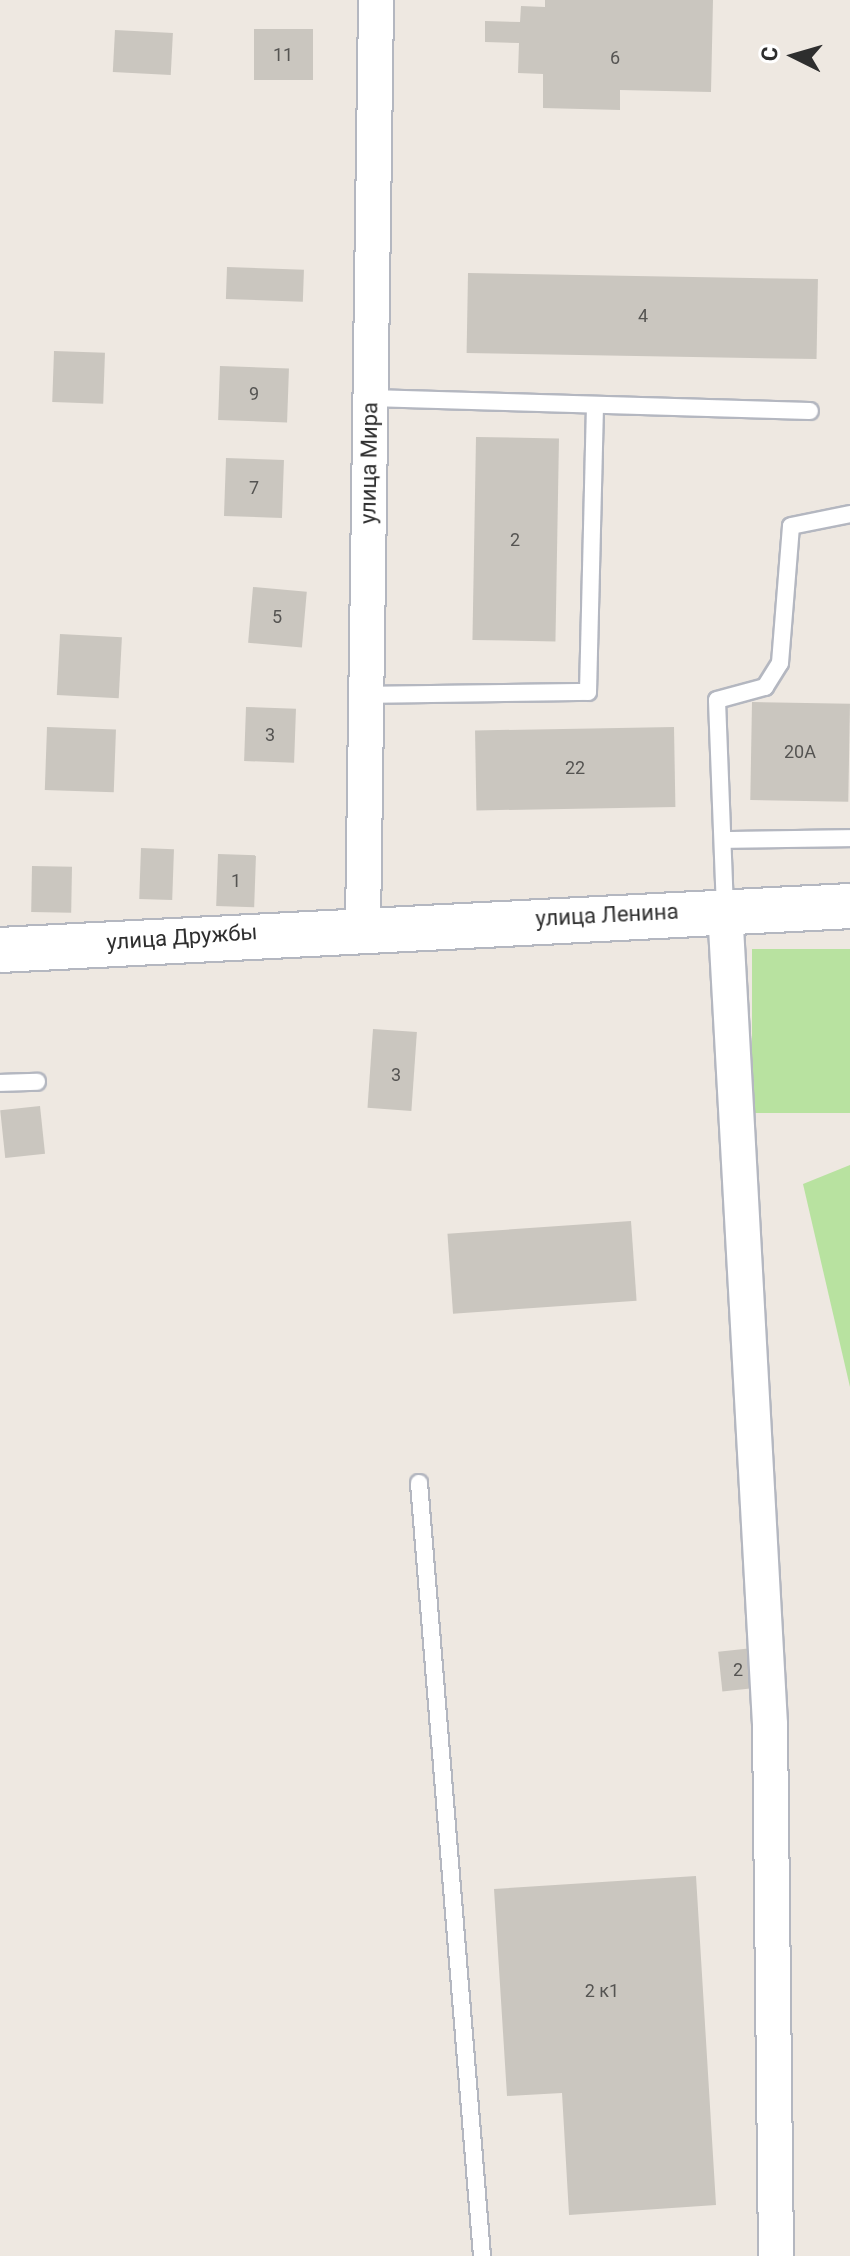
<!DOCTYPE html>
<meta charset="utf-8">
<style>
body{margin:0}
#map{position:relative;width:850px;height:2256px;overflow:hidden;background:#eee8e1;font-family:Roboto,sans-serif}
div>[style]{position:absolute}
.green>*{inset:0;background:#b8e2a0;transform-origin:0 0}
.building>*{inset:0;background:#cac6bf;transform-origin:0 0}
.roads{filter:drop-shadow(2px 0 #b4b7c0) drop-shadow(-2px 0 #b4b7c0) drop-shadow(0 2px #b4b7c0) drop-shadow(0 -2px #b4b7c0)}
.lane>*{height:16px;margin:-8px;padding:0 8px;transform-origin:8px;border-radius:8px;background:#fff}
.street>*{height:34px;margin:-17px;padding:0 17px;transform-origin:17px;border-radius:17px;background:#fff}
.secondary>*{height:44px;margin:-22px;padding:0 22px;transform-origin:22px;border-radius:22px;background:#fff}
span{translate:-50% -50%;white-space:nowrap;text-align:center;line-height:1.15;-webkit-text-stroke:6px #fff;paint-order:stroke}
.number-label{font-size:18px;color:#555452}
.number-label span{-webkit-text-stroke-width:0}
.street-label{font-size:22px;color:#2e2e2e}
.north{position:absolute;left:754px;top:16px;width:80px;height:80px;-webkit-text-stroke:6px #fff;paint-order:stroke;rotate:275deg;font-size:22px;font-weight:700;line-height:32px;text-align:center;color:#2e2e2e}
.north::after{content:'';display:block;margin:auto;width:28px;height:36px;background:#2e2e2e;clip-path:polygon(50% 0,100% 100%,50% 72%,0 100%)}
</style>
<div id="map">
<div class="green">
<i style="left:850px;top:949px;width:164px;height:98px;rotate:90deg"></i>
<i style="clip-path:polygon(850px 1165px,850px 1387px,803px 1184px)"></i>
</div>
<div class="building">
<i style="clip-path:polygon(545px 0,713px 0,711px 92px,620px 90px,620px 110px,543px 108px,543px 74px,518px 73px,519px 43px,485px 42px,485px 21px,520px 22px,521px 6px,545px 7px)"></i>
<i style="left:254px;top:29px;width:59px;height:51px"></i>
<i style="left:115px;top:30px;width:58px;height:42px;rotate:3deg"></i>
<i style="left:227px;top:267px;width:77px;height:32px;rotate:2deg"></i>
<i style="left:468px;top:273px;width:350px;height:80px;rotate:1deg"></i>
<i style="left:54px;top:351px;width:51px;height:51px;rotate:2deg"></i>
<i style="left:220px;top:366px;width:69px;height:54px;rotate:2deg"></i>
<i style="left:476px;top:437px;width:83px;height:203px;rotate:1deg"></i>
<i style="left:226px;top:458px;width:58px;height:58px;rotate:2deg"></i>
<i style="left:253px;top:587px;width:54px;height:56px;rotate:5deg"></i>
<i style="left:60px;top:634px;width:62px;height:61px;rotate:3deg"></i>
<i style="left:752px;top:702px;width:98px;height:98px;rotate:1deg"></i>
<i style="left:246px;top:707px;width:50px;height:54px;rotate:2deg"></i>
<i style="left:47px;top:727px;width:69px;height:63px;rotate:2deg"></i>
<i style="left:674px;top:727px;width:80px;height:199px;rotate:89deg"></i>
<i style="left:141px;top:848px;width:33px;height:51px;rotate:2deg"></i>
<i style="left:218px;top:854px;width:38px;height:52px;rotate:2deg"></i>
<i style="left:32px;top:866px;width:40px;height:46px;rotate:1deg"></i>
<i style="left:373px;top:1029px;width:44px;height:79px;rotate:4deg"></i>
<i style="left:40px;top:1106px;width:48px;height:40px;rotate:84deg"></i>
<i style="left:631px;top:1221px;width:80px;height:184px;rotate:86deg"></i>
<i style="left:753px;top:1648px;width:40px;height:35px;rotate:84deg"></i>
<i style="clip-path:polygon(696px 1876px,716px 2205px,569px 2215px,562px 2093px,507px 2096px,494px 1889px)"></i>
</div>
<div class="roads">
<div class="lane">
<i style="left:370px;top:398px;width:440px;rotate:1.7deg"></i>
<i style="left:366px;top:695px;width:222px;rotate:-0.8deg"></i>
<i style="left:588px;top:692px;width:287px;rotate:-88.6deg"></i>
<i style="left:723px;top:840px;width:127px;rotate:-0.9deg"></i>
<i style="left:725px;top:909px;width:209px;rotate:-92.2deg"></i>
<i style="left:717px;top:700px;width:50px;rotate:-15.2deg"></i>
<i style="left:765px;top:687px;width:28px;rotate:-58deg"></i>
<i style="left:780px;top:663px;width:137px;rotate:-85.4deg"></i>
<i style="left:791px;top:526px;width:60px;rotate:-11.5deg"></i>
<i style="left:0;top:1083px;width:37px;rotate:-2deg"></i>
<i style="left:419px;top:1483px;width:776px;rotate:85.34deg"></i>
</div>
<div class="street">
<i style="left:725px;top:909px;width:817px;rotate:86.84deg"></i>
<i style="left:770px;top:1725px;width:531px;rotate:89.35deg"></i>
<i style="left:363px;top:925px;width:925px;rotate:-89.19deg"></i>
</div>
<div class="secondary">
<i style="left:0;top:950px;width:851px;rotate:-2.96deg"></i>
</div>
</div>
<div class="number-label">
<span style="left:283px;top:55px">11</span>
<span style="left:615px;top:58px">6</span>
<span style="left:643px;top:316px">4</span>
<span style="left:254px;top:394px">9</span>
<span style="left:254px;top:488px">7</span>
<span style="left:515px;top:540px">2</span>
<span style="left:277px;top:617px">5</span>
<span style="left:270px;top:735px">3</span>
<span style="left:800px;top:752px">20А</span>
<span style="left:575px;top:768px">22</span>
<span style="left:236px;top:881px">1</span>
<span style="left:396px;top:1075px">3</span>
<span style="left:738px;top:1670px">2</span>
<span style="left:602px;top:1991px">2 к1</span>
</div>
<div class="street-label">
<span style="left:369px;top:463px;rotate:-89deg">улица Мира</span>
<span style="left:607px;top:915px;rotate:-3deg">улица Ленина</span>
<span style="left:182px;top:937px;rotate:-4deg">улица Дружбы</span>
</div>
<div class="north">С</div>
</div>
